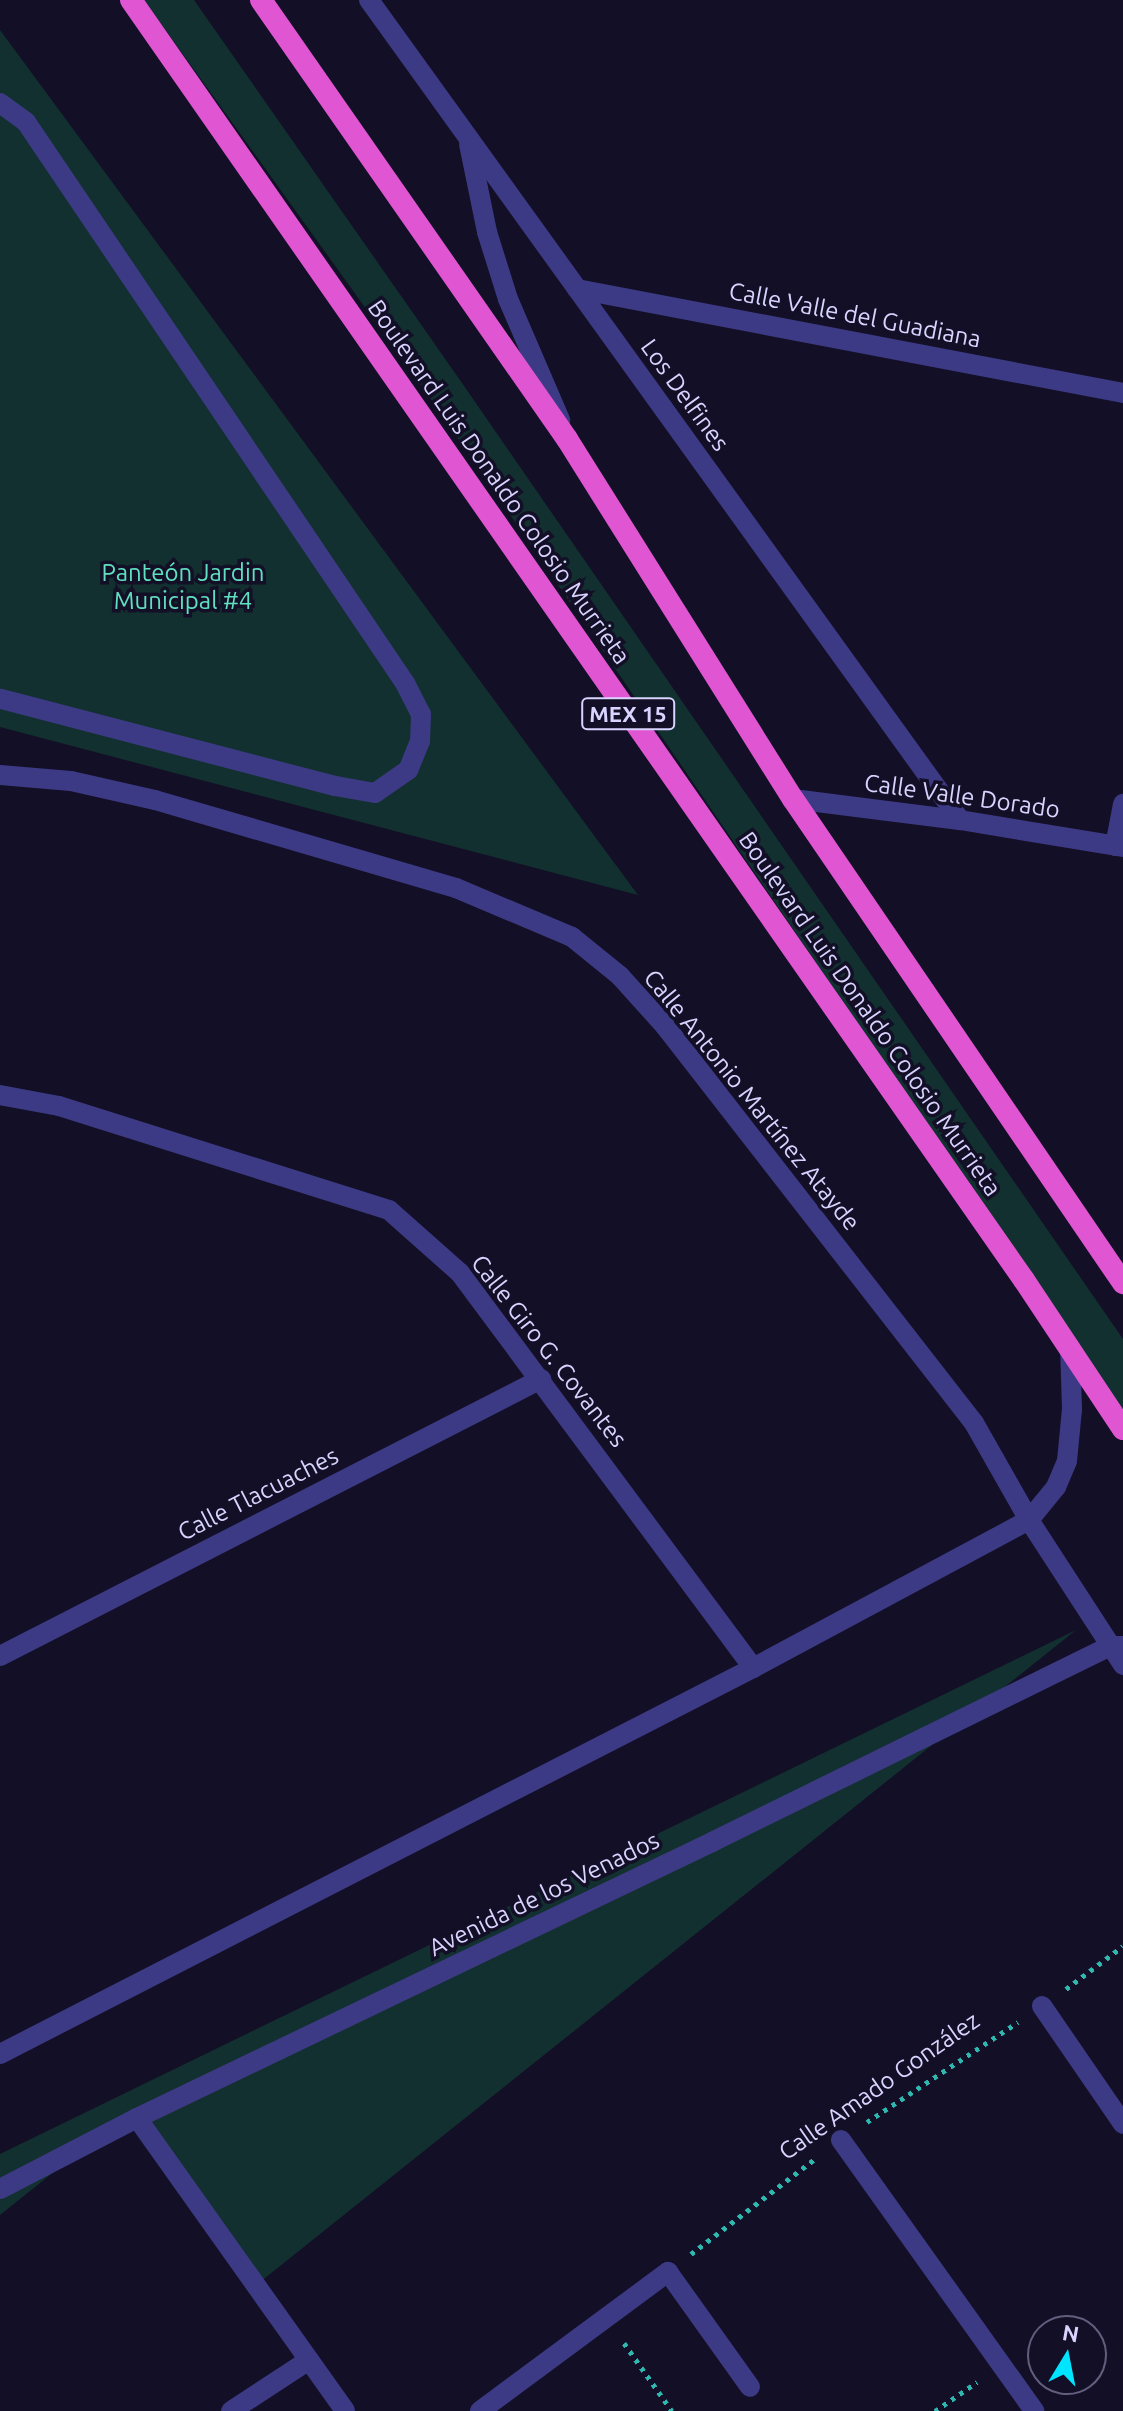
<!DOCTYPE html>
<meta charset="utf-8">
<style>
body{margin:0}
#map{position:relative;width:1123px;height:2411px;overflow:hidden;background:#130f26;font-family:Ubuntu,sans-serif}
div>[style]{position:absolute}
.green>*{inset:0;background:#12302f}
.path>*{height:5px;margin-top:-2.5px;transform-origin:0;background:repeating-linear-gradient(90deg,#2fb8b0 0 4px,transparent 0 10px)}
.service>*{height:20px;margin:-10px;padding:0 10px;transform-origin:10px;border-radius:10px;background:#3d3a85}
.minor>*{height:20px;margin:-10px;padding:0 10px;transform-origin:10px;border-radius:10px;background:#3d3a85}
.trunk>*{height:22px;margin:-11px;padding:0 11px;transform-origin:11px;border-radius:11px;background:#e055d1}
span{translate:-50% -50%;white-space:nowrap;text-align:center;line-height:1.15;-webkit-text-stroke:7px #130f26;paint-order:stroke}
.shield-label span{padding:2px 6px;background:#130f26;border:2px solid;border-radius:6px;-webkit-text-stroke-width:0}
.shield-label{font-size:22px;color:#d9d4ff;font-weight:700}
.street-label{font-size:24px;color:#d9d4ff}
.park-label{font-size:24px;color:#5fe0c0}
.north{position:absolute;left:1027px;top:2315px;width:80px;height:80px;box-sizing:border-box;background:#130f26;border:2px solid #625e7d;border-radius:50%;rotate:10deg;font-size:22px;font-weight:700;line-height:32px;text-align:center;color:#d9d4ff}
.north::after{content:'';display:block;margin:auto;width:28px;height:36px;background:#00e5ff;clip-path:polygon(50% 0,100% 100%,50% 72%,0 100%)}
</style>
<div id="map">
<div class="green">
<i style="clip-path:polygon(144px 0,194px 0,462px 383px,1123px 1339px,1123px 1412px,433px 402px)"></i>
<i style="clip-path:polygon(0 30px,638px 895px,0 727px)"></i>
<i style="clip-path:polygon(1076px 1630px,255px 2286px,134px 2108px,0 2215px,0 2154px)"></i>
</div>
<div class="path">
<i style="left:1066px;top:1989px;width:71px;rotate:-37deg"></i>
<i style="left:867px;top:2122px;width:181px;rotate:-33.5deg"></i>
<i style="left:691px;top:2254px;width:158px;rotate:-37.5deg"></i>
<i style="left:624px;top:2343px;width:83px;rotate:54.8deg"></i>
<i style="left:935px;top:2411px;width:51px;rotate:-34.6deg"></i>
</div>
<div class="service">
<i style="left:0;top:103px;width:32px;rotate:36deg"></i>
<i style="left:26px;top:122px;width:677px;rotate:55.96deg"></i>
<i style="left:405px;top:683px;width:35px;rotate:63deg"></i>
<i style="left:421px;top:714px;width:27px;rotate:92deg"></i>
<i style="left:420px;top:741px;width:31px;rotate:112deg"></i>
<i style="left:408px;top:770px;width:40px;rotate:145.1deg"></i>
<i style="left:375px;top:793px;width:41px;rotate:-170.1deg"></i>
<i style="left:335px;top:786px;width:346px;rotate:-165.4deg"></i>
</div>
<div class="minor">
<i style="left:369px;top:0;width:1011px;rotate:54.22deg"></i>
<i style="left:469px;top:144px;width:90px;rotate:78.4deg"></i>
<i style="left:487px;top:232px;width:70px;rotate:72.6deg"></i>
<i style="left:508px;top:299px;width:132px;rotate:66.7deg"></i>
<i style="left:577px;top:289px;width:556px;rotate:10.78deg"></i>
<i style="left:0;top:775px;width:71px;rotate:4.8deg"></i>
<i style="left:71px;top:781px;width:86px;rotate:12.7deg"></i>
<i style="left:155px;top:800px;width:314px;rotate:16.3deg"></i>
<i style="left:456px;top:888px;width:126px;rotate:22.9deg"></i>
<i style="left:572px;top:937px;width:62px;rotate:39.1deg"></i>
<i style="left:620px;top:976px;width:67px;rotate:48deg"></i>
<i style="left:665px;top:1026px;width:503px;rotate:52.11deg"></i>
<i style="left:974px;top:1423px;width:112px;rotate:60.4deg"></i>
<i style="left:1029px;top:1520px;width:173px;rotate:57deg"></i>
<i style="left:793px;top:799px;width:168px;rotate:7.2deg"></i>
<i style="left:960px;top:820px;width:165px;rotate:9.4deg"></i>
<i style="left:1115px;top:846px;width:43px;rotate:-79.2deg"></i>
<i style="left:0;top:1095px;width:60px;rotate:10.6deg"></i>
<i style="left:59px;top:1106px;width:346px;rotate:17.5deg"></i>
<i style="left:389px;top:1210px;width:95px;rotate:41.6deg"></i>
<i style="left:460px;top:1273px;width:492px;rotate:53.4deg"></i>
<i style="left:0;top:1656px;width:608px;rotate:-27.11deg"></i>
<i style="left:1042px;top:2006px;width:143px;rotate:55.5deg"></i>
<i style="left:0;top:2054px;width:846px;rotate:-27.14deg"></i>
<i style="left:753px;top:1668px;width:313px;rotate:-28.2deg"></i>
<i style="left:1029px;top:1520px;width:43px;rotate:-50.7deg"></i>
<i style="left:1056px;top:1487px;width:28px;rotate:-67deg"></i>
<i style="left:1067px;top:1461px;width:52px;rotate:-84.5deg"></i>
<i style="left:1072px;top:1409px;width:62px;rotate:-91.8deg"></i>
<i style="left:137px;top:2118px;width:359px;rotate:54.6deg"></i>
<i style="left:841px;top:2140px;width:333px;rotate:54.5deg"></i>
<i style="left:0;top:2189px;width:154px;rotate:-27.4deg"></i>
<i style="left:137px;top:2118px;width:638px;rotate:-25.64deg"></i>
<i style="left:712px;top:1842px;width:445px;rotate:-26.2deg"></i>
<i style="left:1111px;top:1646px;width:11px"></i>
<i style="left:231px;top:2411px;width:93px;rotate:-33.2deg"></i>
<i style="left:480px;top:2411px;width:234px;rotate:-36.5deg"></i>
<i style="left:668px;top:2272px;width:141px;rotate:54.5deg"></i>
</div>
<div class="trunk">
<i style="left:131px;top:0;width:1561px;rotate:55.1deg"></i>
<i style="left:1024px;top:1280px;width:179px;rotate:56.4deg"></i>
<i style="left:261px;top:0;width:535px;rotate:55.12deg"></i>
<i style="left:567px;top:439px;width:425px;rotate:57.9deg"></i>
<i style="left:793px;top:799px;width:586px;rotate:55.71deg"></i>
</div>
<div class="shield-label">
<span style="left:628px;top:714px">MEX 15</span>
</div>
<div class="street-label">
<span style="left:855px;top:315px;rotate:11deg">Calle Valle del Guadiana</span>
<span style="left:685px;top:395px;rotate:54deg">Los Delfines</span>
<span style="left:499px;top:482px;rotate:55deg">Boulevard Luis Donaldo Colosio Murrieta</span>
<span style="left:962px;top:796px;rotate:8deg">Calle Valle Dorado</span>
<span style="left:870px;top:1014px;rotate:55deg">Boulevard Luis Donaldo Colosio Murrieta</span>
<span style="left:752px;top:1100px;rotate:51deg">Calle Antonio Martínez Atayde</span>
<span style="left:549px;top:1351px;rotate:52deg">Calle Giro G. Covantes</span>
<span style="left:258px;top:1494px;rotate:-27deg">Calle Tlacuaches</span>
<span style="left:544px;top:1894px;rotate:-26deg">Avenida de los Venados</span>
<span style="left:879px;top:2086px;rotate:-35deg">Calle Amado González</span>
</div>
<div class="park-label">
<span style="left:183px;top:587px">Panteón Jardin<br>Municipal #4</span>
</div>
<div class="north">N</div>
</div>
